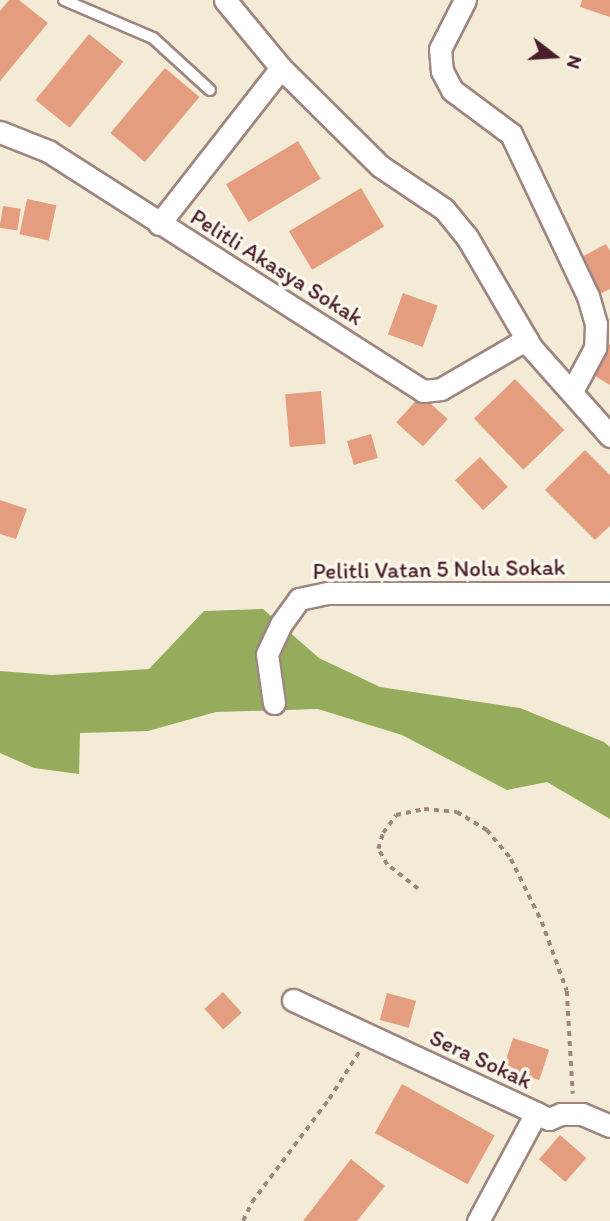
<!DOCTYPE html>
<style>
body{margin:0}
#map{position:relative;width:610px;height:1221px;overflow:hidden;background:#f3ebd5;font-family:Itim,sans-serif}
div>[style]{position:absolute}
.forest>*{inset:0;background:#94ac5c}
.building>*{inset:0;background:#e49e7f;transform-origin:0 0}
.path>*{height:3.5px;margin-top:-1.75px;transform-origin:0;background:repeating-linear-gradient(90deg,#9e8580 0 5px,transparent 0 10px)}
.roads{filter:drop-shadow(2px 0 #9e8580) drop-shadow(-2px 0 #9e8580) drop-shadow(0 2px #9e8580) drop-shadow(0 -2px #9e8580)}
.service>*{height:10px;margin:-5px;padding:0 5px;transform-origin:5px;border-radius:5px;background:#fff}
.minor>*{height:21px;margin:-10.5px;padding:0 10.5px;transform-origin:10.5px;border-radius:10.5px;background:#fff}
span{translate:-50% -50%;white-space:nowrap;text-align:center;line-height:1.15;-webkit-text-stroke:7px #fbf7ec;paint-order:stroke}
.street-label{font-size:23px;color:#4a1f2b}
.north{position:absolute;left:519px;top:21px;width:70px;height:70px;-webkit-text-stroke:5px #fbf7ec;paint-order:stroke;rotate:107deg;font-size:19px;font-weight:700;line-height:28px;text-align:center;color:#4a1f2b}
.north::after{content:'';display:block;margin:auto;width:24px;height:32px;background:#4a1f2b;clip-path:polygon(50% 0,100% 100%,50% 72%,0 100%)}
</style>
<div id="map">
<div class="forest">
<i style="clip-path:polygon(263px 609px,319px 658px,380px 687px,520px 708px,604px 742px,610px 747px,610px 819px,547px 782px,507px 790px,402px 735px,318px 709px,216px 712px,148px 731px,80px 733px,79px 774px,34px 768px,0 753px,0 671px,52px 675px,149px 669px,204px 611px)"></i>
</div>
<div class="building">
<i style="clip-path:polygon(9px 0,19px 0,48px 23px,0 81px,0 11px)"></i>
<i style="clip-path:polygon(582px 0,610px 0,610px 17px,580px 7px)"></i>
<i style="left:89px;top:34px;width:44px;height:85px;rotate:39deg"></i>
<i style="left:165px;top:68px;width:45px;height:85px;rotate:40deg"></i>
<i style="left:298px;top:141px;width:44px;height:84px;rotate:59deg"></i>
<i style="left:361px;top:188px;width:45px;height:84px;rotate:59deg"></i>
<i style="left:27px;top:199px;width:30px;height:36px;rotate:12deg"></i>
<i style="left:3px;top:206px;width:18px;height:22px;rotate:9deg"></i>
<i style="clip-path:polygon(606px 244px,610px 251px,610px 289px,596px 296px,576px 260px)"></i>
<i style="left:403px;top:293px;width:37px;height:44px;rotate:20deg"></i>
<i style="clip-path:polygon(603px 341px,610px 345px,610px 385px,585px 370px)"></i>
<i style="left:515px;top:379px;width:71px;height:57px;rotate:46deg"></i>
<i style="left:321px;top:391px;width:53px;height:36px;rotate:85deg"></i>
<i style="left:421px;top:395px;width:36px;height:37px;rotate:42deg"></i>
<i style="left:371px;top:434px;width:25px;height:25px;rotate:74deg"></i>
<i style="clip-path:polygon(585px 450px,610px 475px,610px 526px,595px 540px,545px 490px)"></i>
<i style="left:480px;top:457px;width:41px;height:34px;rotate:47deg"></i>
<i style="clip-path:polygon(0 500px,27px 509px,16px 539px,0 534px)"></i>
<i style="left:223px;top:992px;width:28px;height:25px;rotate:48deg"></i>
<i style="left:387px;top:993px;width:30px;height:28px;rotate:15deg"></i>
<i style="left:513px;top:1038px;width:38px;height:32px;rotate:18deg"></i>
<i style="left:402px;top:1084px;width:106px;height:56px;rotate:29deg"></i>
<i style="left:560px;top:1135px;width:35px;height:32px;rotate:41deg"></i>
<i style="clip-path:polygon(351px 1159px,385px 1186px,357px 1221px,303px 1221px)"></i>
</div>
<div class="path">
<i style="left:418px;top:889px;width:39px;rotate:-142deg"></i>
<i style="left:387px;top:865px;width:18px;rotate:-119deg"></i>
<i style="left:378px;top:849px;width:17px;rotate:-73deg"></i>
<i style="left:383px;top:833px;width:22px;rotate:-54deg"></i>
<i style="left:396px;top:815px;width:29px;rotate:-12deg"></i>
<i style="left:424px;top:809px;width:33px;rotate:5deg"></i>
<i style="left:457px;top:812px;width:35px;rotate:31deg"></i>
<i style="left:487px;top:830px;width:38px;rotate:50deg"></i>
<i style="left:511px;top:859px;width:70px;rotate:63.8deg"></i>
<i style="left:542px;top:922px;width:73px;rotate:70.1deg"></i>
<i style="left:567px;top:991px;width:103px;rotate:86.7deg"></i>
<i style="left:243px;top:1221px;width:21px;rotate:-65deg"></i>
<i style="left:252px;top:1202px;width:129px;rotate:-53.2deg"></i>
<i style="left:329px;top:1099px;width:56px;rotate:-57.4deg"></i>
</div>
<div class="roads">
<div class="service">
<i style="left:64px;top:0;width:97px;rotate:23.1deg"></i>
<i style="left:153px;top:38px;width:77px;rotate:42.4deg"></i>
</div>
<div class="minor">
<i style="left:225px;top:0;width:88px;rotate:50.5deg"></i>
<i style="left:281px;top:68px;width:139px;rotate:44.7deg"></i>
<i style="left:380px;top:166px;width:77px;rotate:33.9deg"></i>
<i style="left:444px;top:209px;width:36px;rotate:51deg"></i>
<i style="left:467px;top:237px;width:127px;rotate:59.8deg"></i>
<i style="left:531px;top:347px;width:119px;rotate:48.4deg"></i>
<i style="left:465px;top:0;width:55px;rotate:117deg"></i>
<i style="left:440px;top:49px;width:22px;rotate:85deg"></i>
<i style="left:442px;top:71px;width:21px;rotate:62deg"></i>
<i style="left:452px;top:90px;width:74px;rotate:36.7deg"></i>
<i style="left:511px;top:134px;width:179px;rotate:64.6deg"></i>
<i style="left:588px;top:296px;width:29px;rotate:74deg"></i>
<i style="left:596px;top:324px;width:24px;rotate:92deg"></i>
<i style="left:595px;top:348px;width:49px;rotate:118.1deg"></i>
<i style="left:0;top:132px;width:52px;rotate:21.6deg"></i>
<i style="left:48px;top:151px;width:445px;rotate:32.6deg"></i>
<i style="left:423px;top:391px;width:18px;rotate:-6deg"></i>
<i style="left:441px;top:389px;width:99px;rotate:-30.2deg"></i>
<i style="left:159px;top:224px;width:198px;rotate:-52deg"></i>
<i style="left:274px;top:703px;width:49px;rotate:-98.1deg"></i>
<i style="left:267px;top:654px;width:33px;rotate:-65deg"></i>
<i style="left:281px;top:624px;width:31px;rotate:-54deg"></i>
<i style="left:299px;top:599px;width:30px;rotate:-12deg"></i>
<i style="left:328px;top:593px;width:282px"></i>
<i style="left:293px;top:1000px;width:268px;rotate:24.9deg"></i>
<i style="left:536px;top:1113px;width:123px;rotate:118.2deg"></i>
<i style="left:536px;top:1113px;width:14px;rotate:25deg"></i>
<i style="left:549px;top:1119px;width:13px;rotate:-23deg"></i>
<i style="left:561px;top:1114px;width:21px"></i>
<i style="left:582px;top:1114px;width:30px;rotate:23deg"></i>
</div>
</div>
<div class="street-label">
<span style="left:277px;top:267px;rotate:32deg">Pelitli Akasya Sokak</span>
<span style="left:439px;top:569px;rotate:-1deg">Pelitli Vatan 5 Nolu Sokak</span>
<span style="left:481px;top:1059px;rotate:25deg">Sera Sokak</span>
</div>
<div class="north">N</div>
</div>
